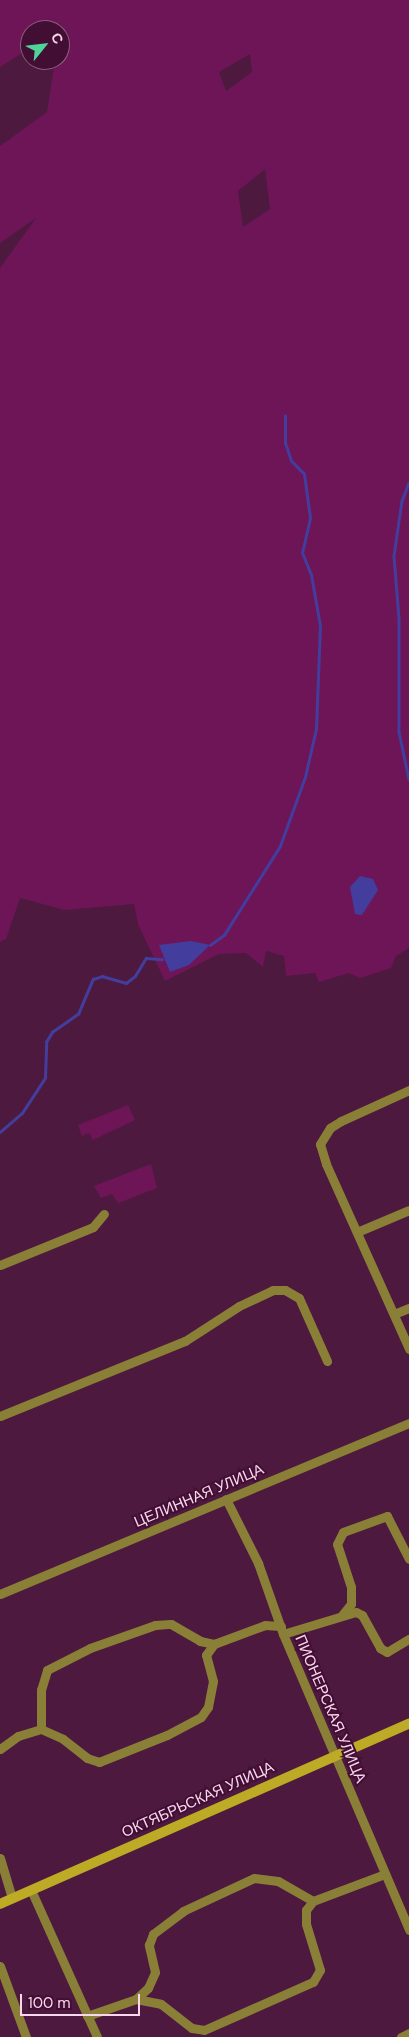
<!DOCTYPE html>
<meta charset="utf-8">
<style>
body{margin:0}
#map{position:relative;width:409px;height:2037px;overflow:hidden;background:#4e193e;font-family:"DM Sans",sans-serif}
div>[style]{position:absolute}
.green>*{inset:0;background:#6d1557}
.water>*{inset:0;background:#433d9d}
.stream>*{height:2.5px;margin:-1.25px;padding:0 1.25px;transform-origin:1.25px;border-radius:1.25px;background:#433d9d}
.street>*{height:9px;margin:-4.5px;padding:0 4.5px;transform-origin:4.5px;border-radius:4.5px;background:#8a7f36}
.secondary>*{height:10px;margin:-5px;padding:0 5px;transform-origin:5px;border-radius:5px;background:#bdab25}
span{translate:-50% -50%;white-space:nowrap;text-align:center;line-height:1.15;-webkit-text-stroke:4px #420e34;paint-order:stroke}
.street-label{font-size:15px;color:#f8d6eb}
.north{position:absolute;left:20px;top:20px;width:50px;height:50px;box-sizing:border-box;background:#420e34;border:1px solid #8b5e7d;border-radius:50%;rotate:61deg;font-size:14px;font-weight:700;line-height:20px;text-align:center;color:#f8d6eb}
.north::after{content:'';display:block;margin:auto;width:18px;height:22px;background:#50d398;clip-path:polygon(50% 0,100% 100%,50% 72%,0 100%)}
.scale{position:absolute;left:20px;top:1994px;width:120px;height:22px;box-sizing:border-box;border:2px solid #f8d6eb;border-top:0;padding-left:6px;font-size:15px;line-height:18px;white-space:nowrap;color:#f8d6eb;-webkit-text-stroke:4px #420e34;paint-order:stroke}
</style>
<div id="map">
<div class="green">
<i style="clip-path:polygon(evenodd,0 0,409px 0,409px 948px,396px 956px,391px 968px,360px 978px,349px 973px,319px 982px,315px 973px,286px 976px,284px 956px,266px 951px,263px 967px,246px 953px,219px 954px,165px 981px,138px 924px,134px 904px,65px 910px,20px 898px,6px 939px,0 942px,0 268px,36px 218px,0 243px,0 146px,47px 112px,55px 60px,60px 60px,61px 23px,54px 30px,30px 30px,30px 48px,0 67px,0 0,250px 54px,252px 72px,226px 91px,219px 72px,250px 54px,0 0,265px 169px,270px 209px,243px 227px,238px 191px,265px 169px)"></i>
<i style="clip-path:polygon(128px 1105px,135px 1120px,93px 1140px,89px 1133px,82px 1136px,78px 1125px)"></i>
<i style="clip-path:polygon(151px 1164px,157px 1188px,118px 1203px,112px 1194px,101px 1198px,94px 1186px)"></i>
</div>
<div class="water">
<i style="clip-path:polygon(360px 876px,373px 879px,378px 890px,362px 915px,355px 914px,350px 887px)"></i>
<i style="clip-path:polygon(191px 941px,210px 945px,189px 965px,170px 972px,159px 945px)"></i>
</div>
<div class="stream">
<i style="left:409px;top:483px;width:19px;rotate:111deg"></i>
<i style="left:402px;top:501px;width:56px;rotate:98.3deg"></i>
<i style="left:394px;top:556px;width:62px;rotate:85.4deg"></i>
<i style="left:399px;top:618px;width:114px;rotate:90deg"></i>
<i style="left:399px;top:732px;width:48px;rotate:78deg"></i>
<i style="left:210px;top:945px;width:17px;rotate:-36deg"></i>
<i style="left:224px;top:935px;width:105px;rotate:-57.8deg"></i>
<i style="left:280px;top:846px;width:73px;rotate:-70.1deg"></i>
<i style="left:305px;top:777px;width:49px;rotate:-77.1deg"></i>
<i style="left:316px;top:729px;width:103px;rotate:-87.8deg"></i>
<i style="left:320px;top:626px;width:52px;rotate:-100deg"></i>
<i style="left:311px;top:575px;width:24px;rotate:-112deg"></i>
<i style="left:302px;top:553px;width:36px;rotate:-77deg"></i>
<i style="left:310px;top:518px;width:44px;rotate:-97.8deg"></i>
<i style="left:304px;top:474px;width:18px;rotate:-135deg"></i>
<i style="left:291px;top:461px;width:19px;rotate:-108deg"></i>
<i style="left:285px;top:443px;width:27px;rotate:-90deg"></i>
<i style="left:0;top:1132px;width:29px;rotate:-41deg"></i>
<i style="left:22px;top:1113px;width:42px;rotate:-56.7deg"></i>
<i style="left:45px;top:1078px;width:36px;rotate:-88deg"></i>
<i style="left:46px;top:1042px;width:12px;rotate:-59deg"></i>
<i style="left:52px;top:1032px;width:32px;rotate:-35deg"></i>
<i style="left:78px;top:1014px;width:38px;rotate:-67deg"></i>
<i style="left:93px;top:979px;width:9px;rotate:-18deg"></i>
<i style="left:102px;top:976px;width:25px;rotate:16deg"></i>
<i style="left:126px;top:983px;width:11px;rotate:-38deg"></i>
<i style="left:135px;top:976px;width:21px;rotate:-59deg"></i>
<i style="left:146px;top:958px;width:16px;rotate:4deg"></i>
</div>
<div class="street">
<i style="left:409px;top:1090px;width:75px;rotate:155.5deg"></i>
<i style="left:341px;top:1121px;width:13px;rotate:148deg"></i>
<i style="left:330px;top:1128px;width:19px;rotate:122deg"></i>
<i style="left:320px;top:1144px;width:21px;rotate:73deg"></i>
<i style="left:326px;top:1164px;width:203px;rotate:65.8deg"></i>
<i style="left:357px;top:1232px;width:56px;rotate:-22.9deg"></i>
<i style="left:0;top:1265px;width:100px;rotate:-22.2deg"></i>
<i style="left:93px;top:1227px;width:17px;rotate:-50deg"></i>
<i style="left:394px;top:1314px;width:16px;rotate:-22deg"></i>
<i style="left:0;top:1416px;width:200px;rotate:-22.1deg"></i>
<i style="left:185px;top:1341px;width:64px;rotate:-32.9deg"></i>
<i style="left:239px;top:1306px;width:38px;rotate:-25deg"></i>
<i style="left:273px;top:1290px;width:12px"></i>
<i style="left:285px;top:1290px;width:16px;rotate:30deg"></i>
<i style="left:299px;top:1298px;width:69px;rotate:66deg"></i>
<i style="left:226px;top:1499px;width:72px;rotate:63.4deg"></i>
<i style="left:258px;top:1563px;width:75px;rotate:70.6deg"></i>
<i style="left:283px;top:1634px;width:322px;rotate:66.9deg"></i>
<i style="left:0;top:1594px;width:443px;rotate:-22.7deg"></i>
<i style="left:342px;top:1615px;width:14px;rotate:-51deg"></i>
<i style="left:351px;top:1604px;width:17px;rotate:-90deg"></i>
<i style="left:351px;top:1587px;width:45px;rotate:-108deg"></i>
<i style="left:337px;top:1544px;width:13px;rotate:-63deg"></i>
<i style="left:343px;top:1532px;width:47px;rotate:-20deg"></i>
<i style="left:387px;top:1516px;width:48px;rotate:62.9deg"></i>
<i style="left:283px;top:1634px;width:76px;rotate:-16.8deg"></i>
<i style="left:356px;top:1612px;width:7px;rotate:27deg"></i>
<i style="left:362px;top:1615px;width:38px;rotate:61deg"></i>
<i style="left:380px;top:1648px;width:8px;rotate:30deg"></i>
<i style="left:387px;top:1652px;width:26px;rotate:-31deg"></i>
<i style="left:41px;top:1729px;width:39px;rotate:-90deg"></i>
<i style="left:41px;top:1690px;width:21px;rotate:-73deg"></i>
<i style="left:47px;top:1670px;width:48px;rotate:-27.1deg"></i>
<i style="left:90px;top:1648px;width:69px;rotate:-19.5deg"></i>
<i style="left:155px;top:1625px;width:16px;rotate:-4deg"></i>
<i style="left:171px;top:1624px;width:34px;rotate:30deg"></i>
<i style="left:200px;top:1641px;width:14px;rotate:12deg"></i>
<i style="left:214px;top:1644px;width:54px;rotate:-20.4deg"></i>
<i style="left:265px;top:1625px;width:16px;rotate:4deg"></i>
<i style="left:0;top:1749px;width:22px;rotate:-36deg"></i>
<i style="left:18px;top:1736px;width:24px;rotate:-17deg"></i>
<i style="left:41px;top:1729px;width:24px;rotate:24deg"></i>
<i style="left:63px;top:1739px;width:31px;rotate:38deg"></i>
<i style="left:87px;top:1758px;width:13px;rotate:18deg"></i>
<i style="left:99px;top:1762px;width:73px;rotate:-21.7deg"></i>
<i style="left:167px;top:1735px;width:38px;rotate:-28deg"></i>
<i style="left:201px;top:1717px;width:12px;rotate:-55deg"></i>
<i style="left:208px;top:1707px;width:26px;rotate:-79deg"></i>
<i style="left:213px;top:1681px;width:27px;rotate:-105deg"></i>
<i style="left:206px;top:1655px;width:14px;rotate:-54deg"></i>
<i style="left:0;top:1858px;width:42px;rotate:73.3deg"></i>
<i style="left:31px;top:1890px;width:161px;rotate:65.8deg"></i>
<i style="left:0;top:1966px;width:76px;rotate:69.9deg"></i>
<i style="left:136px;top:1999px;width:25px;rotate:11deg"></i>
<i style="left:161px;top:2004px;width:39px;rotate:38deg"></i>
<i style="left:192px;top:2028px;width:12px;rotate:9deg"></i>
<i style="left:204px;top:2030px;width:119px;rotate:-23.8deg"></i>
<i style="left:313px;top:1982px;width:14px;rotate:-60deg"></i>
<i style="left:320px;top:1970px;width:48px;rotate:-106.9deg"></i>
<i style="left:306px;top:1924px;width:14px;rotate:-90deg"></i>
<i style="left:306px;top:1910px;width:11px;rotate:-52deg"></i>
<i style="left:313px;top:1901px;width:77px;rotate:-20.6deg"></i>
<i style="left:87px;top:2016px;width:52px;rotate:-19.1deg"></i>
<i style="left:136px;top:1999px;width:16px;rotate:-43deg"></i>
<i style="left:148px;top:1988px;width:17px;rotate:-66deg"></i>
<i style="left:155px;top:1972px;width:28px;rotate:-103deg"></i>
<i style="left:149px;top:1945px;width:12px;rotate:-70deg"></i>
<i style="left:153px;top:1934px;width:38px;rotate:-37deg"></i>
<i style="left:183px;top:1911px;width:78px;rotate:-24.9deg"></i>
<i style="left:254px;top:1878px;width:24px;rotate:7deg"></i>
<i style="left:278px;top:1881px;width:40px;rotate:29.7deg"></i>
<i style="left:401px;top:2037px;width:9px;rotate:-27deg"></i>
</div>
<div class="secondary">
<i style="left:0;top:1904px;width:447px;rotate:-23.8deg"></i>
</div>
<div class="street-label">
<span style="left:199px;top:1496px;rotate:-23deg">ЦЕЛИННАЯ УЛИЦА</span>
<span style="left:330px;top:1709px;rotate:67deg">ПИОНЕРСКАЯ УЛИЦА</span>
<span style="left:198px;top:1800px;rotate:-24deg">ОКТЯБРЬСКАЯ УЛИЦА</span>
</div>
<div class="north">С</div>
<div class="scale">100 m</div>
</div>
